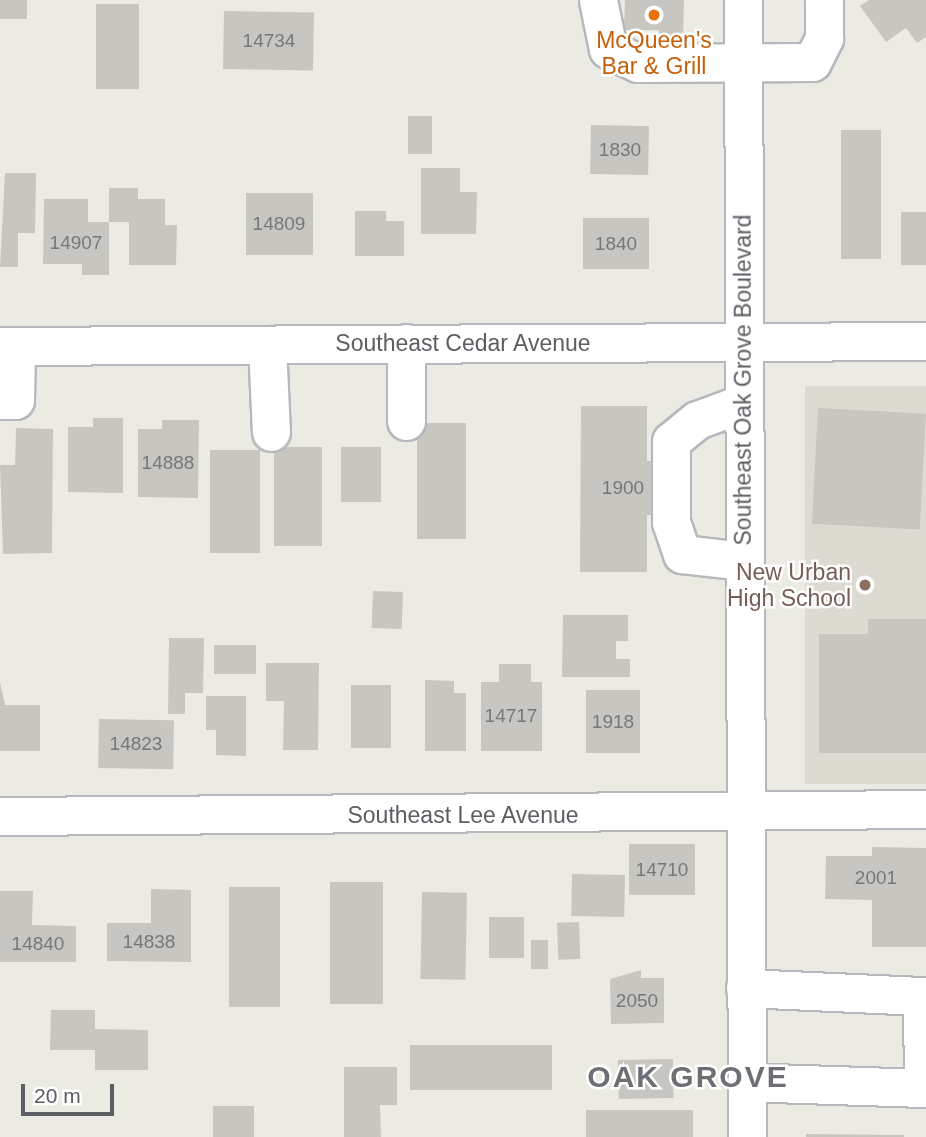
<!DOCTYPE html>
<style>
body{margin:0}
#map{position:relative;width:926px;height:1137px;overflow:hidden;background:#ecebe3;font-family:Arial,sans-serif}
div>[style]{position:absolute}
.education>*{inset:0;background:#dcdad1;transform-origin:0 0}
.building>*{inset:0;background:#c8c6c0;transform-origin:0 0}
.roads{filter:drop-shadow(2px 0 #b5b8bc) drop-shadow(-2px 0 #b5b8bc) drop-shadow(0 2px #b5b8bc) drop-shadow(0 -2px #b5b8bc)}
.minor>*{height:37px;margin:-18.5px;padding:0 18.5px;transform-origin:18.5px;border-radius:18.5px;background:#fff}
.dots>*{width:19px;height:19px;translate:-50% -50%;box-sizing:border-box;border:4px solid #fff;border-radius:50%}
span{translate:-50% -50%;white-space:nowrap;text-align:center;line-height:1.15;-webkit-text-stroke:5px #fff;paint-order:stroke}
.number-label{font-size:19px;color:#76787a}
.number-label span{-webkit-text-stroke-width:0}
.food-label{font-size:23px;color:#c56008}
.street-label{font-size:23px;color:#5b5e62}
.education-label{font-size:23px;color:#785e54}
.right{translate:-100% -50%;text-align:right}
.district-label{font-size:30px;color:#6c6f74;font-weight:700;letter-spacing:2px}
.scale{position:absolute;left:21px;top:1084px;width:93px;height:32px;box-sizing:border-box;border:4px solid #5b5e62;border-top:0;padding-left:9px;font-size:21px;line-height:24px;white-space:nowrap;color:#5b5e62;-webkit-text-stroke:5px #fff;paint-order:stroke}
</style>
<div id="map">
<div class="education">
<i style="left:805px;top:386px;width:121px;height:398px"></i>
</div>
<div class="building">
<i style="left:0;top:0;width:27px;height:19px"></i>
<i style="clip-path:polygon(625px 0,684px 0,683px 40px,659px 40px,659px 30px,624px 30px)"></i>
<i style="clip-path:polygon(869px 0,926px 0,926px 37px,917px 43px,906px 28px,886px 42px,860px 6px)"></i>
<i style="left:96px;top:4px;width:43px;height:85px"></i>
<i style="left:224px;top:11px;width:90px;height:58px;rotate:1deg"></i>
<i style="left:408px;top:116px;width:24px;height:38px"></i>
<i style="left:591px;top:125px;width:58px;height:49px;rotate:1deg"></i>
<i style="left:841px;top:130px;width:40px;height:129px"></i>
<i style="clip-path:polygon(421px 168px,460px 168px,460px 192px,477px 192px,476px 234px,421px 234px)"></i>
<i style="clip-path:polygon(5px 173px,36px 173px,35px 233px,18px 233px,18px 267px,0 267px)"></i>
<i style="clip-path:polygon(109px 188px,138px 188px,138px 199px,165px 199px,165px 225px,177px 225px,176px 265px,129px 265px,129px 222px,109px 222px)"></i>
<i style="left:246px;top:193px;width:67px;height:62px"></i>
<i style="clip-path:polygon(44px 199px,88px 199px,88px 222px,109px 222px,109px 275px,82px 275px,82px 264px,43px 264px)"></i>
<i style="clip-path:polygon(355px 211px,386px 211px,386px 221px,404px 221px,404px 256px,355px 256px)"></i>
<i style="left:901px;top:212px;width:25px;height:53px"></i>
<i style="left:583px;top:218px;width:66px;height:51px"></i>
<i style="clip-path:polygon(581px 406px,647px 406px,647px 461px,665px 461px,665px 515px,647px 515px,647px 572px,580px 572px)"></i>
<i style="left:818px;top:408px;width:108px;height:116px;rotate:3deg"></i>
<i style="clip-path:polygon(93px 418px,123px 418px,123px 493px,68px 492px,68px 427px,93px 427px)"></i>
<i style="clip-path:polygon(162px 420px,199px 420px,198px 498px,138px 497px,138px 429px,162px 429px)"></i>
<i style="left:417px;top:423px;width:49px;height:116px"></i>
<i style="clip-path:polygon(16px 428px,53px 429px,52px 553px,3px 554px,0 465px,15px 465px)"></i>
<i style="left:274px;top:447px;width:48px;height:99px"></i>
<i style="left:341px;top:447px;width:40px;height:55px"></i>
<i style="left:210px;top:450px;width:50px;height:103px"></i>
<i style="left:373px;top:591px;width:30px;height:37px;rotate:2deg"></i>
<i style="clip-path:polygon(563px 615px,628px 615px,628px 641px,616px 641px,616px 659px,630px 659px,630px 677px,562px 677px)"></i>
<i style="clip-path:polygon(868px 619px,926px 619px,926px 753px,819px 753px,819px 634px,868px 634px)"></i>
<i style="clip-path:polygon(169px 638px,204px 638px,203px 693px,185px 693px,185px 714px,168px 714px)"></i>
<i style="left:214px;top:645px;width:42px;height:29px"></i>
<i style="clip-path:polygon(266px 663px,319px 663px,318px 750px,283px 750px,284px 701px,266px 701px)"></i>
<i style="clip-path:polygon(499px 664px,531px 664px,531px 682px,542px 682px,542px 751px,481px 751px,481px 682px,499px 682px)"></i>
<i style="clip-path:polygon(425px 680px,454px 681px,454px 693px,466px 693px,466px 751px,425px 751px)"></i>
<i style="clip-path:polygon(0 682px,5px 705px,40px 705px,40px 751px,0 751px)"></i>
<i style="left:351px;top:685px;width:40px;height:63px"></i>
<i style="left:586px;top:690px;width:54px;height:63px"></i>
<i style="clip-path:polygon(206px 696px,246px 696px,246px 756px,216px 755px,216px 730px,206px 730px)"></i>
<i style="left:99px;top:719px;width:75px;height:49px;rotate:1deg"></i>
<i style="left:695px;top:844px;width:51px;height:66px;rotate:90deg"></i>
<i style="clip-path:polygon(872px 847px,926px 848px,926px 947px,872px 947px,872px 900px,825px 899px,826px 856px,872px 856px)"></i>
<i style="left:572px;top:874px;width:53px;height:42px;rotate:1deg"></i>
<i style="left:330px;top:882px;width:53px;height:122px"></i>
<i style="left:229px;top:887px;width:51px;height:120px"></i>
<i style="clip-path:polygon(151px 889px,191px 890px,191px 962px,107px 961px,107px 923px,151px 923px)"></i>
<i style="clip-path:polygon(0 891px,33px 891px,32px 925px,76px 926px,76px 962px,0 962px)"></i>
<i style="left:422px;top:892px;width:45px;height:87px;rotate:1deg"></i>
<i style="left:489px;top:917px;width:35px;height:41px"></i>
<i style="left:579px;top:922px;width:37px;height:22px;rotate:88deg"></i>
<i style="left:531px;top:940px;width:17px;height:29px"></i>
<i style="clip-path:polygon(641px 970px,641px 978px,664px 978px,664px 1023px,611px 1024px,610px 979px)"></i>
<i style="clip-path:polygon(51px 1010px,95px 1010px,95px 1029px,148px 1030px,148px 1070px,95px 1070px,95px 1050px,50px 1050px)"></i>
<i style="left:410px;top:1045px;width:142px;height:45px"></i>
<i style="left:673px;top:1059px;width:39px;height:55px;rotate:89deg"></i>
<i style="clip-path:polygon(344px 1067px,397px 1067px,397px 1105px,380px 1105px,381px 1137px,344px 1137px)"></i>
<i style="left:213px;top:1106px;width:41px;height:31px"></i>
<i style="left:693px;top:1110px;width:27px;height:107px;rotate:90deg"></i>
<i style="clip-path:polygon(806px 1134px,904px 1135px,904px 1137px,806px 1137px)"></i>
</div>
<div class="roads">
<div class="minor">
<i style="left:598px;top:0;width:50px;rotate:78.5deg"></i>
<i style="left:608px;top:49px;width:33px;rotate:25deg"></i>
<i style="left:638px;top:63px;width:174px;rotate:-0.3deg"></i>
<i style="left:812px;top:62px;width:27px;rotate:-63deg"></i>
<i style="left:824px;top:38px;width:38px;rotate:-90deg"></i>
<i style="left:743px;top:0;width:1137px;rotate:89.8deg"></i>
<i style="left:406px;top:343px;width:78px;rotate:90deg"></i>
<i style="left:267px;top:345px;width:87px;rotate:87.4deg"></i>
<i style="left:0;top:346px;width:926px;rotate:-0.31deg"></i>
<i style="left:0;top:400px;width:15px"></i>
<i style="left:15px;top:400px;width:54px;rotate:-88.9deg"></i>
<i style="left:743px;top:403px;width:49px;rotate:159.7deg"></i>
<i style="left:697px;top:420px;width:33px;rotate:141deg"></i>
<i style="left:671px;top:441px;width:81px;rotate:90deg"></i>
<i style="left:671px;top:522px;width:34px;rotate:71deg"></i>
<i style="left:682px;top:554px;width:61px;rotate:6.5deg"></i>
<i style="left:0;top:816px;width:926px;rotate:-0.43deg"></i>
<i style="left:745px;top:988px;width:177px;rotate:2.6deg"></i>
<i style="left:922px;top:996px;width:92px;rotate:89.4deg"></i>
<i style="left:923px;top:1088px;width:177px;rotate:-178.1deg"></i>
</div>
</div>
<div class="dots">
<i style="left:654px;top:15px;background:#e8710a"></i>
<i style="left:865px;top:585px;background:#8d6e63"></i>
</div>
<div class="number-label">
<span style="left:269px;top:41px">14734</span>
<span style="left:620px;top:150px">1830</span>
<span style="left:279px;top:224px">14809</span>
<span style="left:76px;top:243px">14907</span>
<span style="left:616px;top:244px">1840</span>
<span style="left:168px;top:463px">14888</span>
<span style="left:623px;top:488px">1900</span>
<span style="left:511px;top:716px">14717</span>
<span style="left:613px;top:722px">1918</span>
<span style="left:136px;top:744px">14823</span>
<span style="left:662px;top:870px">14710</span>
<span style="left:876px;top:878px">2001</span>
<span style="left:149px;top:942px">14838</span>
<span style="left:38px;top:944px">14840</span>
<span style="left:637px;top:1001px">2050</span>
</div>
<div class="food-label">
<span style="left:654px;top:53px">McQueen's<br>Bar &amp; Grill</span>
</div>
<div class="street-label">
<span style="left:463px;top:343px">Southeast Cedar Avenue</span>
<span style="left:743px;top:380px;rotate:-90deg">Southeast Oak Grove Boulevard</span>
<span style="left:463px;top:815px">Southeast Lee Avenue</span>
</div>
<div class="education-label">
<span class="right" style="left:851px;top:585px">New Urban<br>High School</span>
</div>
<div class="district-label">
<span style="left:688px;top:1077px">OAK GROVE</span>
</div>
<div class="scale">20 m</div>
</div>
